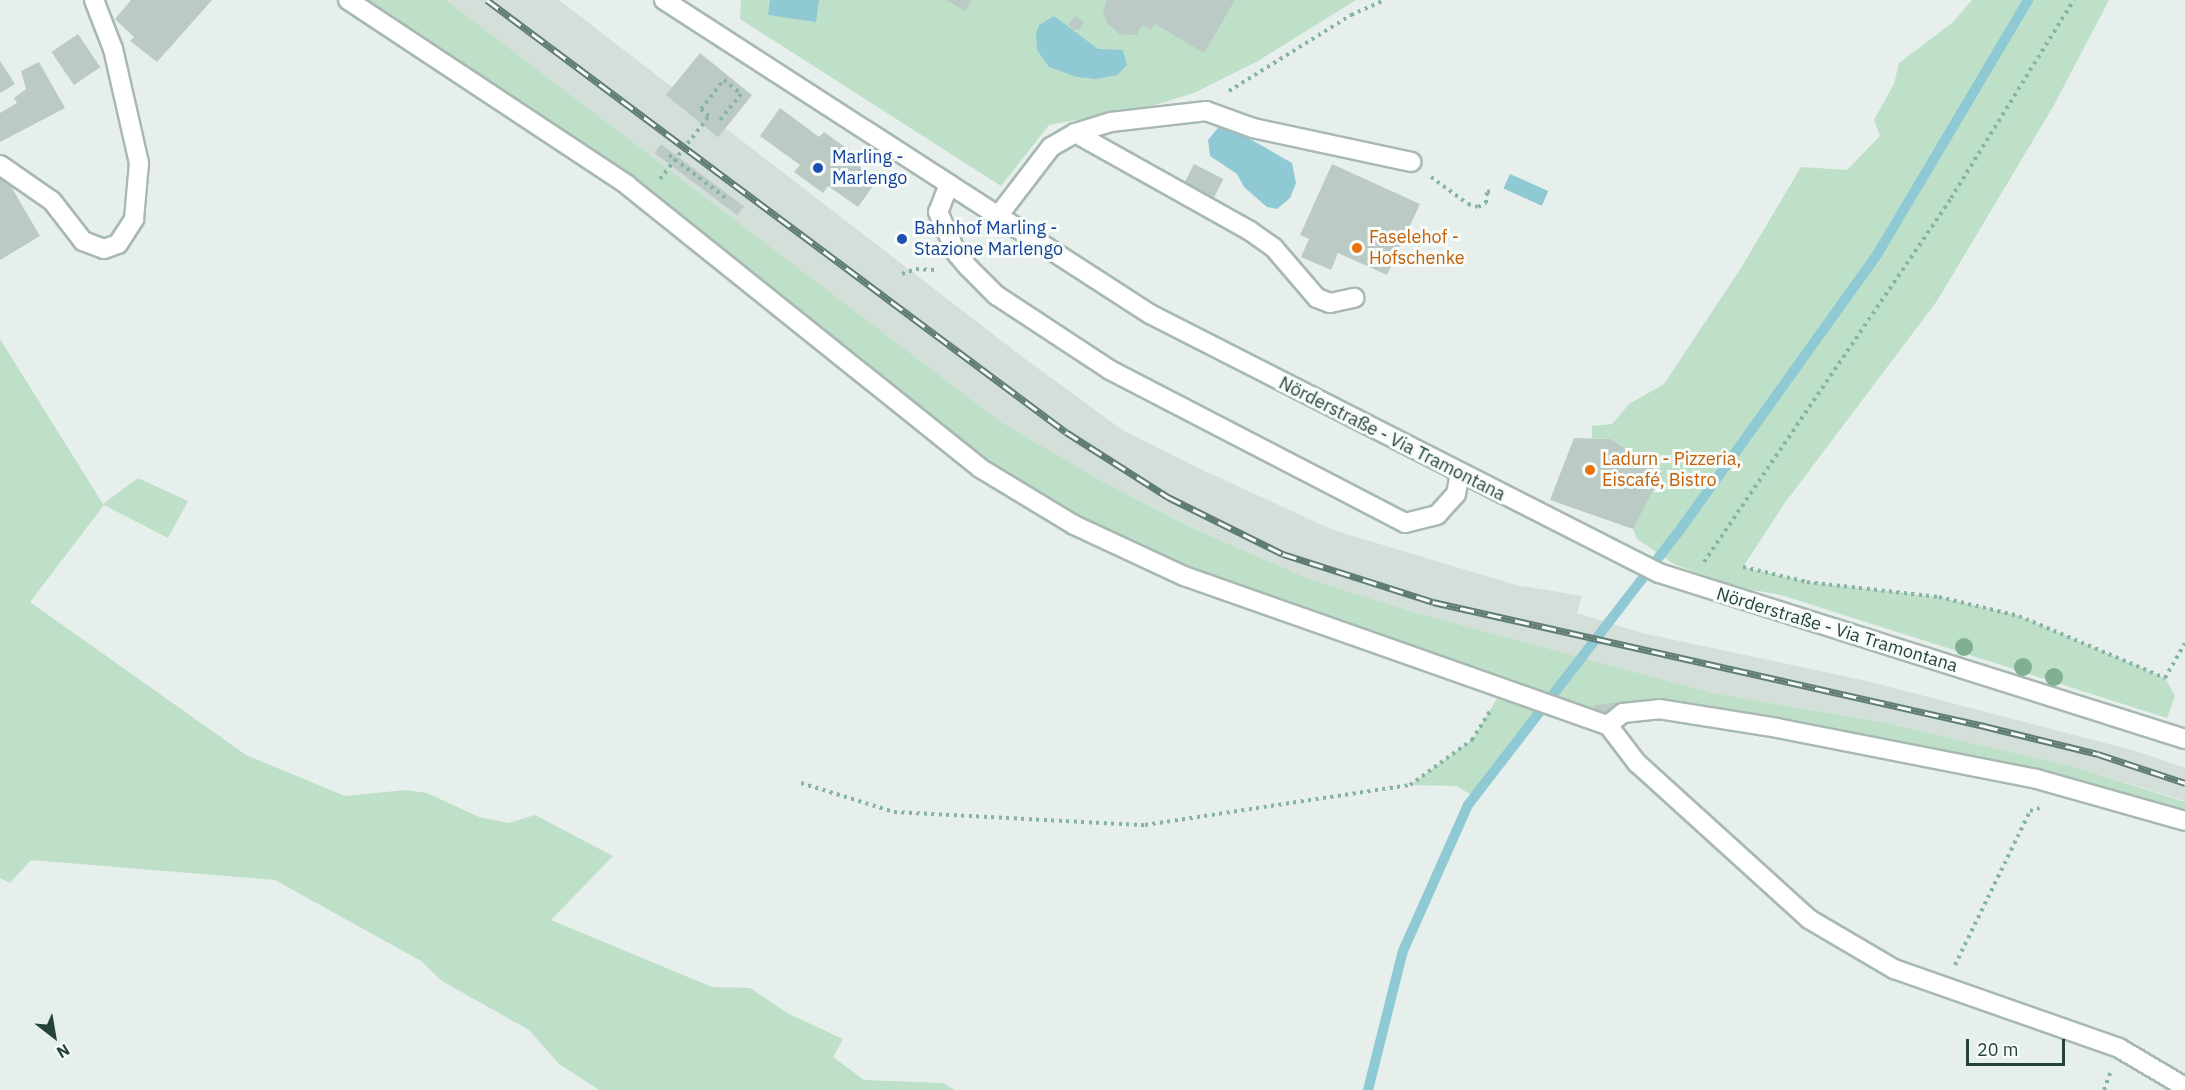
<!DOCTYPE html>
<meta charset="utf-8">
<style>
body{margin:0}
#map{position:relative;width:2185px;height:1090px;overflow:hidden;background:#e6efeb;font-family:"IBM Plex Sans",sans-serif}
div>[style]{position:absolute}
.built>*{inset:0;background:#d4dfda}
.green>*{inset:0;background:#bfe0c8}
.water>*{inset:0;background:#8ec9d4;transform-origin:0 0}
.stream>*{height:10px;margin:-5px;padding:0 5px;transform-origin:5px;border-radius:5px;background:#8ec9d4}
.building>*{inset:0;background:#bbcac4;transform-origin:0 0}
.path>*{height:4px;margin-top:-2px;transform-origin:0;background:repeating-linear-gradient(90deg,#86b3a5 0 3px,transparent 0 7.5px)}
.roads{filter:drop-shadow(2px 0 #a8b8b2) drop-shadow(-2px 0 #a8b8b2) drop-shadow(0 2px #a8b8b2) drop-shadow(0 -2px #a8b8b2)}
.minor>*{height:18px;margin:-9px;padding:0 9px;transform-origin:9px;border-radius:9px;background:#fff}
.rail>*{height:7px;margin-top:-3.5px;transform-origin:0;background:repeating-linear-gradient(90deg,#f7fbf9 0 14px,#5f7d75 0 28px);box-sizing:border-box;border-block:2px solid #5f7d75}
.trees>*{width:18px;height:18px;margin:-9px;border-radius:50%;background:#80af93}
.dots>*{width:16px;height:16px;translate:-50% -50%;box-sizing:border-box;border:3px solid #f7fbf9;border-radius:50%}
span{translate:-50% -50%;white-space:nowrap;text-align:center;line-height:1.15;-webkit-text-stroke:6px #f7fbf9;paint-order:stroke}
.transit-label{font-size:18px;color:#164399}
.left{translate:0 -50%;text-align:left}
.food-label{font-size:18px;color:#c56008}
.street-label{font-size:18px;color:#24423a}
.north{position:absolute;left:24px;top:1006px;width:60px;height:60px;-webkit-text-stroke:4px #f7fbf9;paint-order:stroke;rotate:149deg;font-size:16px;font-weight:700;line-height:24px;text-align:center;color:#24423a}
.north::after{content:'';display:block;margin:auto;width:21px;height:27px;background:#24423a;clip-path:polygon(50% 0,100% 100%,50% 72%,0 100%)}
.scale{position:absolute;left:1966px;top:1039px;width:99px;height:27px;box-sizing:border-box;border:3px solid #24423a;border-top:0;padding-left:8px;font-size:18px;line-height:21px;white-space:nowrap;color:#24423a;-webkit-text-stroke:4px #f7fbf9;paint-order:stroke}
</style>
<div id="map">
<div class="built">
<i style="clip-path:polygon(446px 0,559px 0,1024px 358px,1121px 429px,1205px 471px,1333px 530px,1516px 585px,1582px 596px,1577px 613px,1642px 633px,1871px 682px,2136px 751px,2185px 768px,2185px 801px,2071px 766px,1882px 722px,1713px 693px,1413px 612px,1312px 580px,1192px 528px,1105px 483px,1001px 422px)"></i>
</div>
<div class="green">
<i style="clip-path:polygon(348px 0,446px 0,1001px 422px,1105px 483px,1192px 528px,1312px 580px,1413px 612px,1713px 693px,1882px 722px,2071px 766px,2185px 802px,2185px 821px,2155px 811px,1659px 709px,1608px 725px,1545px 708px,1474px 796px,1456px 786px,1410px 785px,1472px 740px,1502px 690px,1184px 576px,980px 468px,627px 185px)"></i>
<i style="clip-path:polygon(741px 0,1356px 0,1258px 61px,1194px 93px,1152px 106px,1049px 125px,1001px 186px,740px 19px)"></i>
<i style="clip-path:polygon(1972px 0,2109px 0,2053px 107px,1937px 301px,1784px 504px,1743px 567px,1807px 582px,1939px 597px,2019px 616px,2165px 678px,2175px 696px,2167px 718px,1781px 595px,1730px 586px,1674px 564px,1637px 539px,1633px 529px,1661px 473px,1611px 439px,1592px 438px,1592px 426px,1612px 424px,1629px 404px,1664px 384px,1741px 268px,1801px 167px,1847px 170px,1880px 136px,1874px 120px,1894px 84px,1899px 63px,1952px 23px)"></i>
<i style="clip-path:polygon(0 339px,103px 504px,138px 478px,188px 501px,168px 538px,104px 505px,30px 602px,246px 755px,345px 796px,406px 790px,427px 793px,479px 817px,509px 823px,535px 815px,613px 856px,551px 920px,712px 987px,750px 988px,787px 1013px,843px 1039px,833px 1057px,864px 1080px,943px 1083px,955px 1090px,599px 1090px,559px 1064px,529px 1030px,442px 981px,421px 961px,275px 880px,31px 860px,10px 883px,0 878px)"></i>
</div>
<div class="water">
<i style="clip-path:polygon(770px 0,819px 0,816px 22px,768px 15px)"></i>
<i style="clip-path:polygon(1054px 16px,1098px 49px,1123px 50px,1127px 65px,1117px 75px,1096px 79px,1077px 77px,1049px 67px,1037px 50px,1036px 34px,1039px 25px)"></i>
<i style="clip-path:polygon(1222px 123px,1292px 163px,1296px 183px,1290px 198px,1277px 209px,1267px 207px,1244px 187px,1237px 174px,1210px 156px,1208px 140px)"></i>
<i style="left:1510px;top:174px;width:42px;height:16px;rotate:24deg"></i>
</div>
<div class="stream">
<i style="left:1368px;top:1090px;width:143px;rotate:-75.9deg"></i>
<i style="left:1403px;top:951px;width:160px;rotate:-66deg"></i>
<i style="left:1468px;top:805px;width:342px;rotate:-52.4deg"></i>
<i style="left:1677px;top:534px;width:345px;rotate:-54.4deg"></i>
<i style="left:1878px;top:253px;width:294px;rotate:-59.3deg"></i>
</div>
<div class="building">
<i style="clip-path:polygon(131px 0,212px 0,157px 62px,130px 41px,134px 37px,115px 19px)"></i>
<i style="clip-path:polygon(946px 0,972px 0,965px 11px)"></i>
<i style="clip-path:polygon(1107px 0,1235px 0,1204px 53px,1155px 24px,1151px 30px,1142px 25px,1137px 35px,1119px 34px,1107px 23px,1103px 12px)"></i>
<i style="clip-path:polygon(1076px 16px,1084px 23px,1079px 30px,1073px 30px,1068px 24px)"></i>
<i style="left:78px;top:34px;width:40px;height:32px;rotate:56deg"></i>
<i style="left:700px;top:53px;width:67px;height:54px;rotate:39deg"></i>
<i style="clip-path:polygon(0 61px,15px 84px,0 93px)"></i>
<i style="clip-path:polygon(39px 62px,65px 108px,0 142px,0 113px,17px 103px,14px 98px,26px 89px,21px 71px)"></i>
<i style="clip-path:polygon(780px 108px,819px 137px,824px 132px,852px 152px,847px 157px,878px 179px,858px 207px,828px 186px,823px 193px,794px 172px,800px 165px,760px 136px)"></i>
<i style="left:661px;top:144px;width:104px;height:11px;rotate:37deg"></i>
<i style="left:1194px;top:164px;width:33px;height:26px;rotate:27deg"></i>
<i style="clip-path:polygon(1332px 164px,1420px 204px,1387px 275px,1338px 253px,1331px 270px,1301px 257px,1309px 239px,1300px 235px)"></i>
<i style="clip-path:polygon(2px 171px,40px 236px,0 260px,0 172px)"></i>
<i style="clip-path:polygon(1574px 438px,1611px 439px,1662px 473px,1633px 529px,1550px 500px)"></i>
<i style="left:1628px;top:701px;width:8px;height:34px;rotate:83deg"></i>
</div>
<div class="path">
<i style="left:1229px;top:91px;width:144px;rotate:-31.9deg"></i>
<i style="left:1351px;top:15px;width:36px;rotate:-24deg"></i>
<i style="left:669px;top:155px;width:71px;rotate:37deg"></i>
<i style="left:1431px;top:177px;width:46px;rotate:36.1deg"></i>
<i style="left:1468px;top:204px;width:10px;rotate:17deg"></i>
<i style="left:1478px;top:207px;width:9px;rotate:-27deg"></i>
<i style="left:1486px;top:203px;width:11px;rotate:-85deg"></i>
<i style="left:1487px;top:192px;width:6px;rotate:-9deg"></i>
<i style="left:660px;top:179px;width:80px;rotate:-52.1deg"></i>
<i style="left:709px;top:116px;width:11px;rotate:-139deg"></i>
<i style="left:701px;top:109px;width:37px;rotate:-52deg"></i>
<i style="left:724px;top:80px;width:22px;rotate:39deg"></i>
<i style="left:741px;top:94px;width:35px;rotate:129deg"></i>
<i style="left:902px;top:274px;width:15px;rotate:-20deg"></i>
<i style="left:916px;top:269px;width:20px;rotate:3deg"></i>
<i style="left:1704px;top:562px;width:440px;rotate:-55.8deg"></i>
<i style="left:1951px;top:198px;width:233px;rotate:-58.2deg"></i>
<i style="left:1743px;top:567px;width:66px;rotate:13.2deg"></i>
<i style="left:1807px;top:582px;width:133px;rotate:6.5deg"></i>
<i style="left:1939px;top:597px;width:82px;rotate:13.4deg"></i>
<i style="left:2019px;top:616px;width:159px;rotate:23deg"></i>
<i style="left:2165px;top:678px;width:40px;rotate:-60.3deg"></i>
<i style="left:801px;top:783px;width:97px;rotate:17.3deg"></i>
<i style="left:894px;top:812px;width:251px;rotate:3deg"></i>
<i style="left:1145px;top:825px;width:268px;rotate:-8.6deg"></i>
<i style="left:1410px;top:785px;width:77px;rotate:-36deg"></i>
<i style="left:1472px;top:740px;width:34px;rotate:-58deg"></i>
<i style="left:1955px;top:965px;width:171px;rotate:-64deg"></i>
<i style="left:2030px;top:811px;width:10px;rotate:-17deg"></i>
<i style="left:2104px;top:1090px;width:20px;rotate:-70deg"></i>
</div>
<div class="roads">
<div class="minor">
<i style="left:348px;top:0;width:335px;rotate:33.5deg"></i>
<i style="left:627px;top:185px;width:452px;rotate:38.7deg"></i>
<i style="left:980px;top:468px;width:110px;rotate:31.2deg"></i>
<i style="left:1074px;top:525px;width:121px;rotate:24.9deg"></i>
<i style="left:1184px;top:576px;width:449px;rotate:19.4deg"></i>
<i style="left:1608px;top:725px;width:48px;rotate:52.7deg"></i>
<i style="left:1637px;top:763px;width:232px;rotate:42.2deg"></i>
<i style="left:1809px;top:919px;width:99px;rotate:30.5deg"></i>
<i style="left:1894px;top:969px;width:238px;rotate:19.3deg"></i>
<i style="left:2119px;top:1048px;width:77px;rotate:30.6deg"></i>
<i style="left:664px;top:0;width:579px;rotate:32.87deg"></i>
<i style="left:1150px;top:314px;width:571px;rotate:26.97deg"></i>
<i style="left:1659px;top:573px;width:552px;rotate:17.52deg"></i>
<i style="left:1075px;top:133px;width:201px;rotate:29.2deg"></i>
<i style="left:1250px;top:231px;width:29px;rotate:35deg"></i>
<i style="left:1274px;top:248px;width:66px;rotate:49.3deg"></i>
<i style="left:1317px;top:298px;width:14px;rotate:21deg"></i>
<i style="left:1330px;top:303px;width:25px;rotate:-12deg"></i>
<i style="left:0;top:165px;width:63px;rotate:34.7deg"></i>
<i style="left:52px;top:201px;width:51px;rotate:52.2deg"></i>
<i style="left:83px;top:241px;width:22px;rotate:21deg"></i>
<i style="left:104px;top:249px;width:15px;rotate:-20deg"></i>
<i style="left:118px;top:244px;width:30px;rotate:-57deg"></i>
<i style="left:134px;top:219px;width:56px;rotate:-84.9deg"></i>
<i style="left:139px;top:163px;width:117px;rotate:-102.8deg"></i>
<i style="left:113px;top:49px;width:53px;rotate:-111.2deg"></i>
<i style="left:949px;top:184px;width:30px;rotate:111deg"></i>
<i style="left:938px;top:212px;width:46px;rotate:65.7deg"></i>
<i style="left:957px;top:254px;width:17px;rotate:50deg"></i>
<i style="left:968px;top:267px;width:40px;rotate:45deg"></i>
<i style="left:996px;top:295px;width:136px;rotate:33.3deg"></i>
<i style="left:1110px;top:370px;width:332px;rotate:27.4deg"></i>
<i style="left:1405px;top:523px;width:33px;rotate:-14deg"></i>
<i style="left:1437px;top:515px;width:28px;rotate:-48deg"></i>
<i style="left:1456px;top:494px;width:21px;rotate:-79deg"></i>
<i style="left:998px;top:216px;width:87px;rotate:-52.5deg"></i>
<i style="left:1051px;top:147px;width:28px;rotate:-30deg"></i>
<i style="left:1075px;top:133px;width:38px;rotate:-17deg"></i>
<i style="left:1111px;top:122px;width:96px;rotate:-6.6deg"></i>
<i style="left:1206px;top:111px;width:50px;rotate:19.9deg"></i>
<i style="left:1253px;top:128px;width:162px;rotate:12.1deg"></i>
<i style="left:1608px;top:725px;width:19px;rotate:-39deg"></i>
<i style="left:1623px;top:713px;width:36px;rotate:-6deg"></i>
<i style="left:1659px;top:709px;width:120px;rotate:9.1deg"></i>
<i style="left:1777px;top:728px;width:265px;rotate:11.1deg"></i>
<i style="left:2037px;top:779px;width:154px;rotate:15.8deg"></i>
</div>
</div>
<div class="rail">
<i style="left:487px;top:0;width:722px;rotate:36.73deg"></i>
<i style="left:1066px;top:432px;width:121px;rotate:32.5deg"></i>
<i style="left:1168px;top:497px;width:128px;rotate:26.4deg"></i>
<i style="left:1283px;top:554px;width:157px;rotate:17.7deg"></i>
<i style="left:1433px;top:602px;width:565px;rotate:12.68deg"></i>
<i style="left:1984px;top:726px;width:117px;rotate:13.8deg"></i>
<i style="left:2098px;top:754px;width:92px;rotate:18.4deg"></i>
</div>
<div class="trees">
<i style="left:1964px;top:647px"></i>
<i style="left:2023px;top:667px"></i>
<i style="left:2054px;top:677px"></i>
</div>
<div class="dots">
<i style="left:818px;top:168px;background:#1a4fb4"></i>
<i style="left:902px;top:239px;background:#1a4fb4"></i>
<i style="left:1357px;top:248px;background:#e8710a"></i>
<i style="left:1590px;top:470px;background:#e8710a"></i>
</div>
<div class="transit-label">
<span class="left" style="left:832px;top:168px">Marling -<br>Marlengo</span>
<span class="left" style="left:914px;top:239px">Bahnhof Marling -<br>Stazione Marlengo</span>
</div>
<div class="food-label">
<span class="left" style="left:1369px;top:248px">Faselehof -<br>Hofschenke</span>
<span class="left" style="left:1602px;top:470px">Ladurn - Pizzeria,<br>Eiscafé, Bistro</span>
</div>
<div class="street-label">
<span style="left:1392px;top:439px;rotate:27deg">Nörderstraße - Via Tramontana</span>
<span style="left:1837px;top:630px;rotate:17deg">Nörderstraße - Via Tramontana</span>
</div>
<div class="north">N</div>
<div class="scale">20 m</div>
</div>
